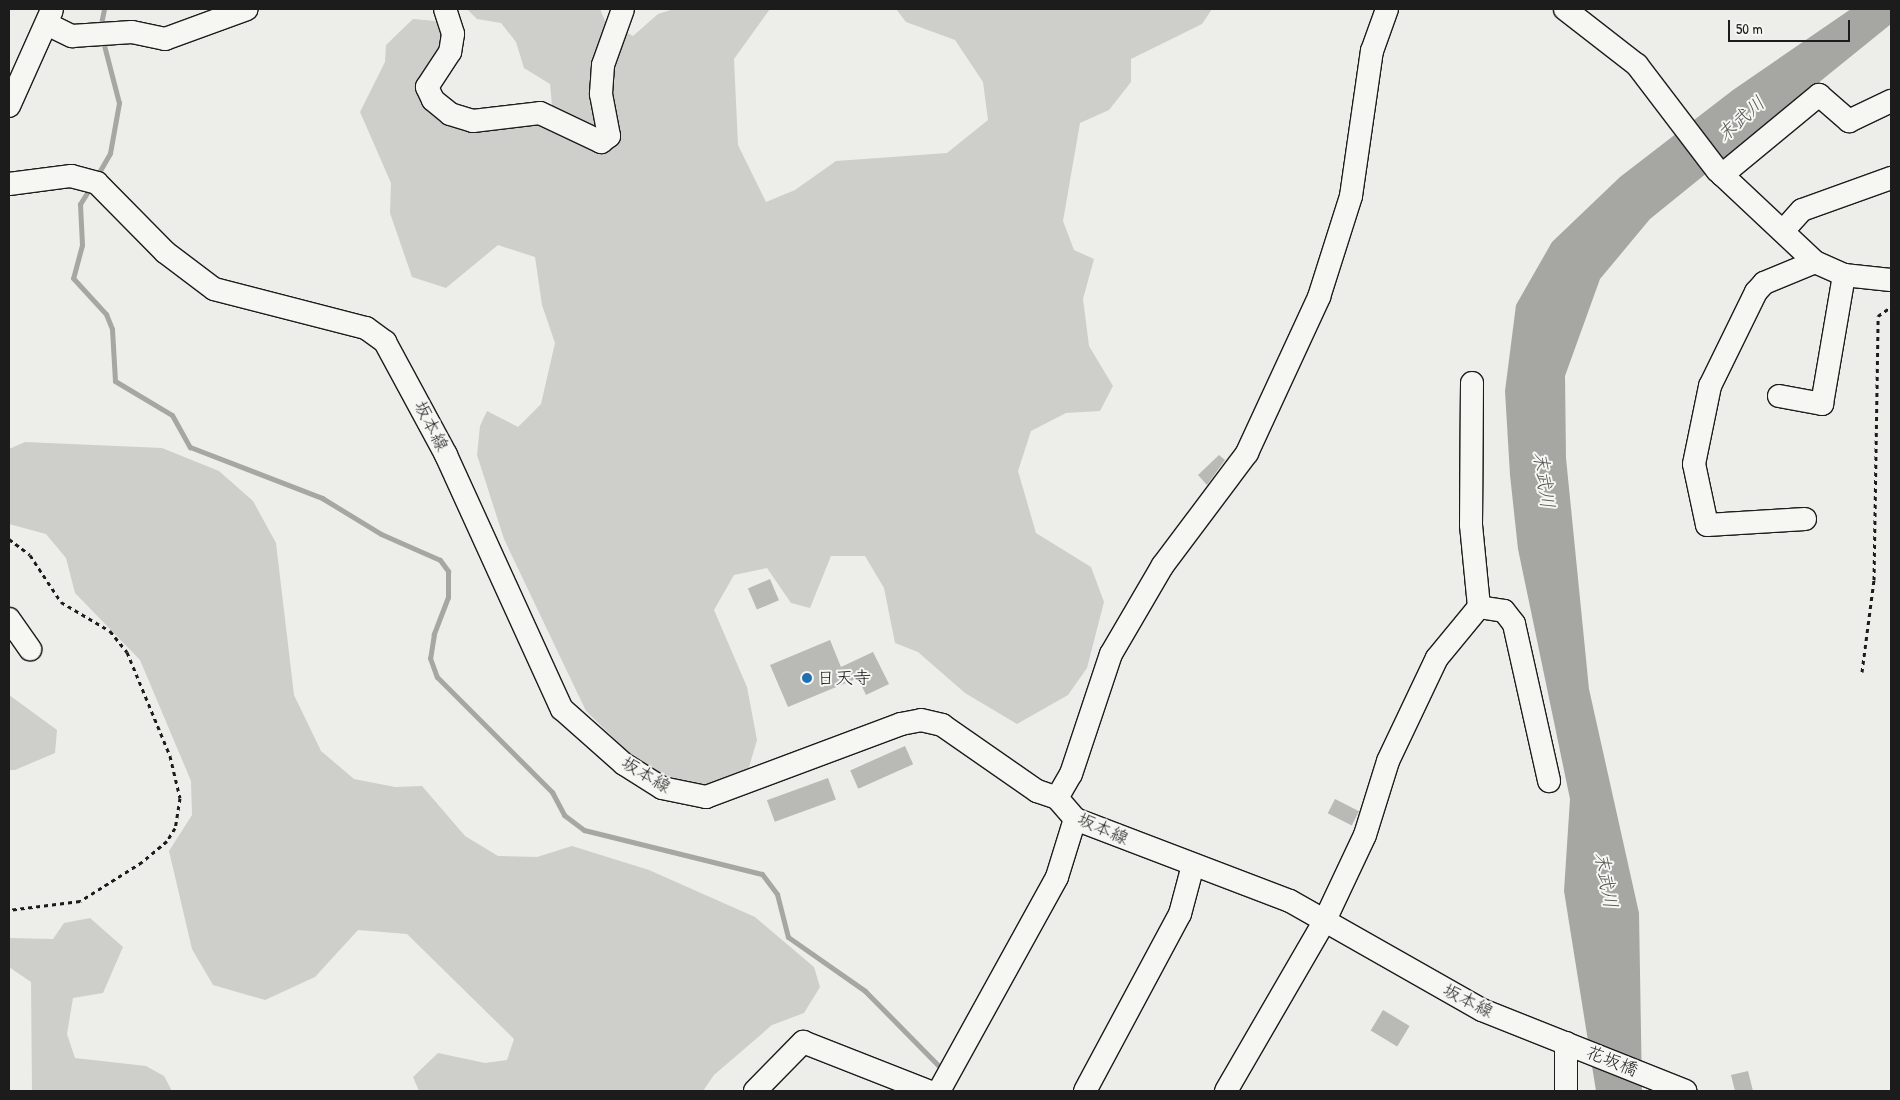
<!DOCTYPE html>
<meta charset="utf-8">
<style>
body{margin:0}
#map{position:relative;width:1900px;height:1100px;overflow:hidden;background:#edede9;font-family:"Patrick Hand","Klee One",sans-serif}
div>[style]{position:absolute}
.green>*{inset:0;background:#cececb}
.water>*{inset:0;background:#a6a6a3}
.stream>*{height:5px;margin:-2.5px;padding:0 2.5px;transform-origin:2.5px;border-radius:2.5px;background:#a6a6a3}
.building>*{inset:0;background:#b9b9b6;transform-origin:0 0}
.path>*{height:3px;margin-top:-1.5px;transform-origin:0;background:repeating-linear-gradient(90deg,#1c1c1c 0 4px,transparent 0 8px)}
.roads{filter:drop-shadow(1px 0 #1c1c1c) drop-shadow(-1px 0 #1c1c1c) drop-shadow(0 1px #1c1c1c) drop-shadow(0 -1px #1c1c1c)}
.minor>*{height:22px;margin:-11px;padding:0 11px;transform-origin:11px;border-radius:11px;background:#f6f6f2}
.dots>*{width:14px;height:14px;translate:-50% -50%;box-sizing:border-box;border:2px solid #f6f6f2;border-radius:50%}
span{translate:-50% -50%;white-space:nowrap;text-align:center;line-height:1.15;-webkit-text-stroke:4px #f6f6f2;paint-order:stroke}
.street-label{font-size:18px;color:#1c1c1c}
.poi-label{font-size:18px;color:#1c1c1c}
.left{translate:0 -50%;text-align:left}
.water-label{font-size:19px;color:#535352;font-style:italic}
.frame{position:absolute;inset:0;border:10px solid #1c1c1c;pointer-events:none}
.scale{position:absolute;left:1728px;top:20px;width:122px;height:22px;box-sizing:border-box;border:2px solid #1c1c1c;border-top:0;padding-left:6px;font-size:15px;line-height:18px;white-space:nowrap;color:#1c1c1c;-webkit-text-stroke:4px #f6f6f2;paint-order:stroke}
</style>
<div id="map">
<div class="green">
<i style="clip-path:polygon(467px 9px,600px 9px,605px 21px,633px 36px,658px 14px,674px 9px,770px 9px,734px 59px,738px 145px,766px 202px,795px 190px,836px 161px,947px 153px,988px 120px,983px 82px,955px 40px,906px 22px,896px 9px,1212px 9px,1202px 24px,1131px 59px,1131px 82px,1109px 110px,1080px 123px,1063px 221px,1074px 250px,1094px 259px,1083px 299px,1089px 346px,1113px 386px,1100px 411px,1066px 413px,1031px 431px,1018px 471px,1036px 533px,1091px 567px,1104px 602px,1087px 668px,1068px 695px,1017px 724px,965px 693px,918px 652px,895px 643px,884px 588px,865px 556px,831px 556px,810px 608px,791px 603px,767px 568px,734px 575px,714px 610px,747px 687px,757px 740px,747px 774px,700px 787px,669px 781px,632px 756px,586px 711px,504px 539px,477px 455px,480px 426px,487px 411px,518px 427px,541px 404px,555px 343px,542px 305px,535px 257px,498px 245px,446px 288px,412px 277px,390px 213px,391px 183px,360px 112px,385px 62px,386px 45px,413px 19px,436px 21px,447px 38px,426px 104px,520px 118px,552px 105px,550px 84px,524px 68px,516px 42px,501px 23px,477px 19px)"></i>
<i style="clip-path:polygon(25px 442px,162px 448px,219px 471px,253px 501px,276px 543px,294px 695px,321px 751px,354px 779px,395px 787px,422px 786px,465px 836px,498px 856px,537px 857px,572px 846px,649px 870px,755px 917px,814px 967px,820px 987px,804px 1013px,772px 1025px,714px 1075px,703px 1091px,419px 1091px,413px 1077px,438px 1053px,485px 1063px,507px 1060px,514px 1039px,407px 934px,358px 930px,315px 977px,265px 1000px,213px 985px,192px 949px,169px 851px,192px 815px,191px 781px,140px 660px,75px 593px,66px 558px,46px 534px,9px 524px,9px 449px)"></i>
<i style="clip-path:polygon(9px 695px,57px 730px,55px 753px,15px 770px,9px 770px)"></i>
<i style="clip-path:polygon(90px 918px,123px 947px,103px 993px,73px 998px,67px 1034px,75px 1058px,146px 1066px,164px 1076px,172px 1091px,32px 1091px,31px 982px,9px 967px,9px 938px,53px 939px,64px 923px)"></i>
</div>
<div class="water">
<i style="clip-path:polygon(1851px 9px,1891px 9px,1891px 24px,1650px 219px,1600px 279px,1565px 376px,1566px 458px,1589px 689px,1639px 913px,1642px 1091px,1596px 1091px,1564px 891px,1570px 799px,1518px 549px,1510px 475px,1505px 391px,1516px 305px,1552px 242px,1620px 177px,1733px 90px)"></i>
</div>
<div class="stream">
<i style="left:100px;top:28px;width:19px;rotate:-78deg"></i>
<i style="left:98px;top:174px;width:24px;rotate:-60deg"></i>
<i style="left:110px;top:153px;width:51px;rotate:-79.8deg"></i>
<i style="left:119px;top:103px;width:64px;rotate:-104.5deg"></i>
<i style="left:90px;top:188px;width:19px;rotate:122deg"></i>
<i style="left:80px;top:204px;width:41px;rotate:87.2deg"></i>
<i style="left:82px;top:245px;width:34px;rotate:105deg"></i>
<i style="left:73px;top:278px;width:49px;rotate:47.5deg"></i>
<i style="left:106px;top:314px;width:16px;rotate:68deg"></i>
<i style="left:112px;top:329px;width:52px;rotate:86.7deg"></i>
<i style="left:115px;top:381px;width:66px;rotate:30.8deg"></i>
<i style="left:172px;top:415px;width:37px;rotate:61deg"></i>
<i style="left:190px;top:447px;width:142px;rotate:21.1deg"></i>
<i style="left:322px;top:498px;width:69px;rotate:31.4deg"></i>
<i style="left:381px;top:534px;width:64px;rotate:23.8deg"></i>
<i style="left:440px;top:560px;width:14px;rotate:54deg"></i>
<i style="left:448px;top:571px;width:26px;rotate:90deg"></i>
<i style="left:448px;top:597px;width:40px;rotate:111deg"></i>
<i style="left:434px;top:634px;width:24px;rotate:99deg"></i>
<i style="left:430px;top:658px;width:20px;rotate:70deg"></i>
<i style="left:437px;top:677px;width:163px;rotate:45deg"></i>
<i style="left:552px;top:792px;width:26px;rotate:62deg"></i>
<i style="left:564px;top:815px;width:25px;rotate:37deg"></i>
<i style="left:584px;top:830px;width:183px;rotate:13.9deg"></i>
<i style="left:762px;top:874px;width:25px;rotate:53deg"></i>
<i style="left:777px;top:894px;width:44px;rotate:75.7deg"></i>
<i style="left:788px;top:937px;width:94px;rotate:35deg"></i>
<i style="left:865px;top:991px;width:108px;rotate:45.4deg"></i>
<i style="left:941px;top:1068px;width:5px;rotate:127deg"></i>
</div>
<div class="building">
<i style="clip-path:polygon(1219px 455px,1225px 460px,1207px 485px,1198px 475px)"></i>
<i style="left:770px;top:579px;width:23px;height:24px;rotate:67deg"></i>
<i style="clip-path:polygon(830px 640px,841px 667px,873px 652px,889px 684px,866px 695px,858px 678px,788px 707px,770px 665px)"></i>
<i style="left:905px;top:746px;width:20px;height:60px;rotate:66deg"></i>
<i style="left:828px;top:778px;width:23px;height:65px;rotate:70deg"></i>
<i style="left:1335px;top:799px;width:27px;height:16px;rotate:27deg"></i>
<i style="left:1383px;top:1010px;width:31px;height:24px;rotate:31deg"></i>
<i style="clip-path:polygon(1748px 1071px,1753px 1091px,1735px 1091px,1731px 1075px)"></i>
</div>
<div class="path">
<i style="left:9px;top:539px;width:26px;rotate:37deg"></i>
<i style="left:30px;top:555px;width:56px;rotate:56.6deg"></i>
<i style="left:61px;top:602px;width:57px;rotate:30.6deg"></i>
<i style="left:110px;top:631px;width:27px;rotate:51deg"></i>
<i style="left:127px;top:652px;width:113px;rotate:67.5deg"></i>
<i style="left:170px;top:756px;width:43px;rotate:76.6deg"></i>
<i style="left:180px;top:798px;width:30px;rotate:99deg"></i>
<i style="left:175px;top:828px;width:15px;rotate:122deg"></i>
<i style="left:167px;top:841px;width:33px;rotate:140deg"></i>
<i style="left:142px;top:862px;width:73px;rotate:147.8deg"></i>
<i style="left:80px;top:901px;width:72px;rotate:172.8deg"></i>
<i style="left:1862px;top:672px;width:93px;rotate:-82.6deg"></i>
<i style="left:1874px;top:580px;width:264px;rotate:-89.1deg"></i>
<i style="left:1878px;top:316px;width:16px;rotate:-35deg"></i>
</div>
<div class="roads">
<div class="minor">
<i style="left:445px;top:9px;width:26px;rotate:72deg"></i>
<i style="left:453px;top:34px;width:18px;rotate:99deg"></i>
<i style="left:450px;top:52px;width:42px;rotate:123.3deg"></i>
<i style="left:427px;top:87px;width:14px;rotate:65deg"></i>
<i style="left:433px;top:100px;width:22px;rotate:39deg"></i>
<i style="left:450px;top:114px;width:24px;rotate:17deg"></i>
<i style="left:473px;top:121px;width:67px;rotate:-6.8deg"></i>
<i style="left:540px;top:113px;width:68px;rotate:25.4deg"></i>
<i style="left:601px;top:142px;width:10px;rotate:-37deg"></i>
<i style="left:609px;top:136px;width:43px;rotate:-100.8deg"></i>
<i style="left:601px;top:94px;width:29px;rotate:-86deg"></i>
<i style="left:603px;top:65px;width:59px;rotate:-70.3deg"></i>
<i style="left:1565px;top:9px;width:91px;rotate:37.9deg"></i>
<i style="left:1637px;top:65px;width:132px;rotate:52.7deg"></i>
<i style="left:1717px;top:170px;width:134px;rotate:43.2deg"></i>
<i style="left:1815px;top:262px;width:32px;rotate:24deg"></i>
<i style="left:1844px;top:275px;width:47px;rotate:6.1deg"></i>
<i style="left:47px;top:24px;width:28px;rotate:26deg"></i>
<i style="left:72px;top:36px;width:60px;rotate:-3.8deg"></i>
<i style="left:132px;top:32px;width:34px;rotate:12deg"></i>
<i style="left:165px;top:39px;width:87px;rotate:-20.1deg"></i>
<i style="left:9px;top:106px;width:105px;rotate:-65.9deg"></i>
<i style="left:1722px;top:175px;width:126px;rotate:-39.5deg"></i>
<i style="left:1819px;top:95px;width:40px;rotate:41deg"></i>
<i style="left:1849px;top:121px;width:47px;rotate:-25.5deg"></i>
<i style="left:9px;top:184px;width:63px;rotate:-7.4deg"></i>
<i style="left:71px;top:176px;width:27px;rotate:15deg"></i>
<i style="left:97px;top:183px;width:97px;rotate:45.4deg"></i>
<i style="left:165px;top:252px;width:61px;rotate:37.1deg"></i>
<i style="left:214px;top:289px;width:157px;rotate:14.4deg"></i>
<i style="left:366px;top:328px;width:24px;rotate:36deg"></i>
<i style="left:385px;top:342px;width:128px;rotate:61.6deg"></i>
<i style="left:446px;top:455px;width:279px;rotate:65.5deg"></i>
<i style="left:562px;top:709px;width:83px;rotate:41.6deg"></i>
<i style="left:624px;top:764px;width:45px;rotate:32.3deg"></i>
<i style="left:662px;top:788px;width:45px;rotate:11.6deg"></i>
<i style="left:706px;top:797px;width:208px;rotate:-20.5deg"></i>
<i style="left:901px;top:724px;width:20px;rotate:-11deg"></i>
<i style="left:921px;top:720px;width:22px;rotate:13deg"></i>
<i style="left:942px;top:725px;width:116px;rotate:34.8deg"></i>
<i style="left:1037px;top:791px;width:21px;rotate:19deg"></i>
<i style="left:1057px;top:798px;width:28px;rotate:49deg"></i>
<i style="left:1075px;top:819px;width:230px;rotate:20.9deg"></i>
<i style="left:1290px;top:901px;width:221px;rotate:29.6deg"></i>
<i style="left:1482px;top:1010px;width:219px;rotate:21.7deg"></i>
<i style="left:1783px;top:231px;width:28px;rotate:-48deg"></i>
<i style="left:1802px;top:210px;width:95px;rotate:-19.8deg"></i>
<i style="left:1472px;top:383px;width:142px;rotate:90.4deg"></i>
<i style="left:1471px;top:525px;width:82px;rotate:84.4deg"></i>
<i style="left:1779px;top:396px;width:44px;rotate:10.5deg"></i>
<i style="left:1822px;top:404px;width:131px;rotate:-80.3deg"></i>
<i style="left:1805px;top:519px;width:98px;rotate:176.5deg"></i>
<i style="left:1707px;top:525px;width:62px;rotate:-102deg"></i>
<i style="left:1694px;top:464px;width:80px;rotate:-78.4deg"></i>
<i style="left:1710px;top:386px;width:105px;rotate:-63.9deg"></i>
<i style="left:1756px;top:292px;width:12px;rotate:-48deg"></i>
<i style="left:1764px;top:283px;width:55px;rotate:-22.4deg"></i>
<i style="left:9px;top:619px;width:37px;rotate:55deg"></i>
<i style="left:1057px;top:798px;width:28px;rotate:-60deg"></i>
<i style="left:1071px;top:774px;width:126px;rotate:-71.6deg"></i>
<i style="left:1111px;top:654px;width:103px;rotate:-59.7deg"></i>
<i style="left:1163px;top:565px;width:140px;rotate:-53.1deg"></i>
<i style="left:1247px;top:453px;width:172px;rotate:-65.2deg"></i>
<i style="left:1319px;top:297px;width:106px;rotate:-72.4deg"></i>
<i style="left:1351px;top:196px;width:147px;rotate:-81.8deg"></i>
<i style="left:1372px;top:51px;width:45px;rotate:-70.3deg"></i>
<i style="left:1566px;top:1043px;width:48px;rotate:90deg"></i>
<i style="left:755px;top:1091px;width:69px;rotate:-45.6deg"></i>
<i style="left:803px;top:1042px;width:134px;rotate:21.4deg"></i>
<i style="left:939px;top:1091px;width:244px;rotate:-61.1deg"></i>
<i style="left:1057px;top:877px;width:61px;rotate:-72.8deg"></i>
<i style="left:1085px;top:1091px;width:201px;rotate:-61.8deg"></i>
<i style="left:1180px;top:914px;width:51px;rotate:-75.1deg"></i>
<i style="left:1226px;top:1091px;width:198px;rotate:-59.9deg"></i>
<i style="left:1325px;top:920px;width:94px;rotate:-64.8deg"></i>
<i style="left:1365px;top:835px;width:77px;rotate:-72.7deg"></i>
<i style="left:1388px;top:761px;width:114px;rotate:-64.6deg"></i>
<i style="left:1437px;top:658px;width:66px;rotate:-50.5deg"></i>
<i style="left:1479px;top:607px;width:25px;rotate:9deg"></i>
<i style="left:1504px;top:611px;width:16px;rotate:52deg"></i>
<i style="left:1514px;top:624px;width:161px;rotate:77.4deg"></i>
</div>
</div>
<div class="dots">
<i style="left:807px;top:678px;background:#1f6fb2"></i>
</div>
<div class="street-label">
<span style="left:431px;top:426px;rotate:63deg">坂本線</span>
<span style="left:646px;top:775px;rotate:31deg">坂本線</span>
<span style="left:1103px;top:829px;rotate:24deg">坂本線</span>
<span style="left:1468px;top:1001px;rotate:27deg">坂本線</span>
<span style="left:1612px;top:1061px;rotate:22deg">花坂橋</span>
</div>
<div class="poi-label">
<span class="left" style="left:817px;top:678px">日天寺</span>
</div>
<div class="water-label">
<span style="left:1741px;top:119px;rotate:-42deg">末武川</span>
<span style="left:1544px;top:480px;rotate:82deg">末武川</span>
<span style="left:1606px;top:880px;rotate:80deg">末武川</span>
</div>
<div class="frame"></div>
<div class="scale">50 m</div>
</div>
